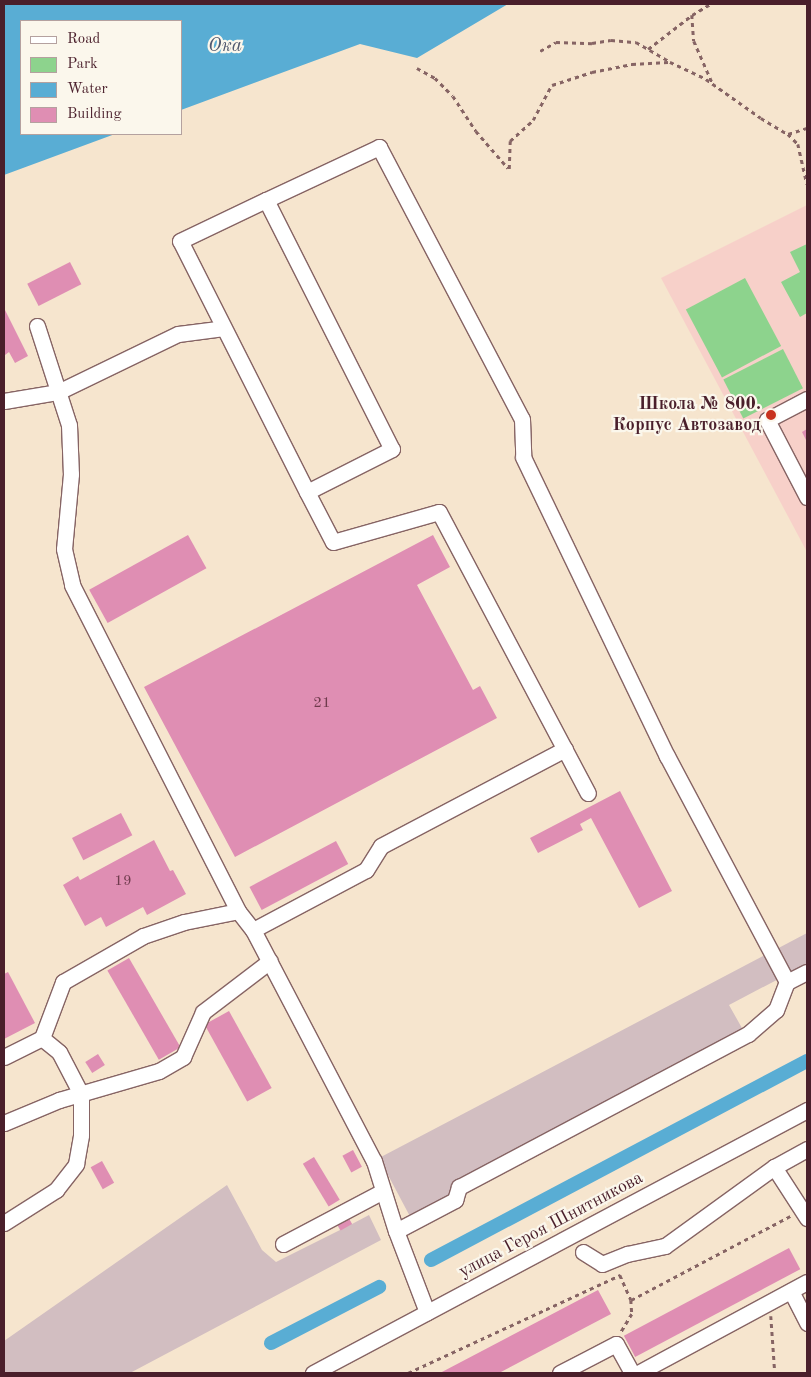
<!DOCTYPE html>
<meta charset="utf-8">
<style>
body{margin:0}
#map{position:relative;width:811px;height:1377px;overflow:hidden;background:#f6e5ce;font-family:"Old Standard TT",serif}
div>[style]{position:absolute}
.built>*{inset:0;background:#f7d0c9}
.industrial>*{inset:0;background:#d2bec1}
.green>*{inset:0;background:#8dd38d;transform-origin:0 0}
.water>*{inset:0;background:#59add4}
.canal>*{height:14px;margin:-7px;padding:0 7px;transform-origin:7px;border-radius:7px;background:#59add4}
.building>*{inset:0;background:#df8eb3;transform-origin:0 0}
.path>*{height:2.5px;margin-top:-1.25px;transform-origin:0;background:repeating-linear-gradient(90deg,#866464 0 4px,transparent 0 8px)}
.roads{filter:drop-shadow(1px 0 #866464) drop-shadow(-1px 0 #866464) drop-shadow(0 1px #866464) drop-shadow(0 -1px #866464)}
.minor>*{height:15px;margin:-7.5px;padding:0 7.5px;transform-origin:7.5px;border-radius:7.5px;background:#fff}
.dots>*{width:14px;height:14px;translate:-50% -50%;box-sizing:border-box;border:2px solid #fbf7ec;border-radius:50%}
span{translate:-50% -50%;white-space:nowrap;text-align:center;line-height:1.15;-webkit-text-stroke:4.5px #fbf7ec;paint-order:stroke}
.number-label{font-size:15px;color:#6f3b4d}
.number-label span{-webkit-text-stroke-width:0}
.poi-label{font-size:18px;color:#4a1f2b;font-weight:700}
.right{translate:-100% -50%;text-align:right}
.street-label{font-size:18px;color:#4a1f2b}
.water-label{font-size:19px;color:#50586f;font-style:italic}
.frame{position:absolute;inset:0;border:5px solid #4a1f2b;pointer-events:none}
.legend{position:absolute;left:20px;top:20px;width:162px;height:115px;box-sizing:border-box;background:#fbf7ec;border:1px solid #b4a19f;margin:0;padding:6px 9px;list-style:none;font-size:15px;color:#4a1f2b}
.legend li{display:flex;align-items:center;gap:10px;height:25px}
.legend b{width:25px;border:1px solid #b4a19f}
</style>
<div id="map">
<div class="built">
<i style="clip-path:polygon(807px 205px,807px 552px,661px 278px)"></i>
</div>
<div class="industrial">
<i style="clip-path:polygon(807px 933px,807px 964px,729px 1005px,747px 1037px,454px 1191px,414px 1224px,379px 1158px)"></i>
<i style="clip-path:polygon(227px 1185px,262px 1250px,276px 1262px,340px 1230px,336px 1223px,348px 1217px,352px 1224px,369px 1215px,381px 1240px,130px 1373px,4px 1373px,4px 1341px)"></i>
</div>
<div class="green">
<i style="clip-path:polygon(807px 244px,807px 313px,800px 317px,781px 282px,800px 272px,790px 252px)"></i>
<i style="left:745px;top:278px;width:77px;height:67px;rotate:62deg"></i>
<i style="left:783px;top:349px;width:44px;height:67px;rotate:63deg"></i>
</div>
<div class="water">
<i style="clip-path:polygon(4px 4px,508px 4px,417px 58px,360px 44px,181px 110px,181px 21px,21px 21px,21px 134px,115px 134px,4px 175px)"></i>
</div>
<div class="canal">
<i style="left:431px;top:1260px;width:425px;rotate:-27.9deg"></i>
<i style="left:271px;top:1343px;width:122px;rotate:-27.4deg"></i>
</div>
<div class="building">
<i style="left:70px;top:262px;width:25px;height:48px;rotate:63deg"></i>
<i style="clip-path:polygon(4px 308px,28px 356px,15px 363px,9px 352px,5px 355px,4px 352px)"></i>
<i style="clip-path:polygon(807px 429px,807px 442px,802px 432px)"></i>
<i style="left:188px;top:535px;width:38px;height:113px;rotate:61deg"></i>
<i style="clip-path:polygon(433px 535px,450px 567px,417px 585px,473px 690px,480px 686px,497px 718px,235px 857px,144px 687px)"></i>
<i style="clip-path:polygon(620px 791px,672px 891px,639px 908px,591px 818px,580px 824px,583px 830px,538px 853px,530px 838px)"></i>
<i style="left:121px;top:813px;width:25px;height:55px;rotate:63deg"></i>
<i style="clip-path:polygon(154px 840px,170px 871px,173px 870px,186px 894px,147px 915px,143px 907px,106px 927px,101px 917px,85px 926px,63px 885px,78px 876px,80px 880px)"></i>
<i style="left:336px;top:841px;width:26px;height:98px;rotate:62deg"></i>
<i style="left:129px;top:958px;width:103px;height:25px;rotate:60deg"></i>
<i style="clip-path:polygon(8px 972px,35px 1023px,4px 1039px,4px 974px)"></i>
<i style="left:229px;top:1011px;width:88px;height:28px;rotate:61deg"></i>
<i style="left:98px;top:1054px;width:13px;height:15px;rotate:58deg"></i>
<i style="left:353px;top:1150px;width:19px;height:12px;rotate:62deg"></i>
<i style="left:314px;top:1157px;width:50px;height:13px;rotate:59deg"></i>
<i style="left:102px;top:1161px;width:25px;height:13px;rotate:61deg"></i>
<i style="left:348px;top:1217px;width:8px;height:13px;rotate:60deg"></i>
<i style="left:789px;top:1248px;width:24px;height:187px;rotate:62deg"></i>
<i style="clip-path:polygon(598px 1290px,611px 1314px,590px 1325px,499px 1373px,440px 1373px)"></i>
</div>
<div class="path">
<i style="left:692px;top:15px;width:26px;rotate:86deg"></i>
<i style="left:694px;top:41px;width:45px;rotate:66.3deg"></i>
<i style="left:648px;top:49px;width:56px;rotate:-37.7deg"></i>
<i style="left:692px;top:15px;width:21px;rotate:-31deg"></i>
<i style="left:540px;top:51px;width:18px;rotate:-29deg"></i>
<i style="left:556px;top:42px;width:36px;rotate:2deg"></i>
<i style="left:592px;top:43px;width:19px;rotate:-9deg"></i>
<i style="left:611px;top:40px;width:25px;rotate:5deg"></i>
<i style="left:636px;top:42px;width:39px;rotate:30deg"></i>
<i style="left:670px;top:62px;width:40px;rotate:25deg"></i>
<i style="left:706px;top:79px;width:67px;rotate:35.3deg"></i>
<i style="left:761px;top:118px;width:31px;rotate:31deg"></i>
<i style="left:788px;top:134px;width:14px;rotate:45deg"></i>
<i style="left:798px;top:144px;width:41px;rotate:77.3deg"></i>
<i style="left:417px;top:68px;width:21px;rotate:29deg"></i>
<i style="left:435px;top:78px;width:25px;rotate:45deg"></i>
<i style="left:453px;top:96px;width:42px;rotate:56.7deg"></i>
<i style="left:476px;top:131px;width:49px;rotate:49.1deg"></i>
<i style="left:788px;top:134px;width:20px;rotate:-18deg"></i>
<i style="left:509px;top:169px;width:28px;rotate:-88deg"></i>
<i style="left:510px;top:141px;width:31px;rotate:-42deg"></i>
<i style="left:533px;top:120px;width:40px;rotate:-62deg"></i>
<i style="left:552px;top:85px;width:42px;rotate:-18deg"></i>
<i style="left:592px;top:72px;width:41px;rotate:-11.3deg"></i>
<i style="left:632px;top:64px;width:36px;rotate:-3deg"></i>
<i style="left:631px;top:1300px;width:180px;rotate:-27.8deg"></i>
<i style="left:771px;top:1316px;width:57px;rotate:86deg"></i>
<i style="left:408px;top:1373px;width:234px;rotate:-24.8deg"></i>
<i style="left:620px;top:1275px;width:27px;rotate:66deg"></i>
<i style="left:631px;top:1300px;width:14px;rotate:86deg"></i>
<i style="left:632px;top:1314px;width:21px;rotate:121deg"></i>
</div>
<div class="roads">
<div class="minor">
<i style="left:266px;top:200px;width:279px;rotate:63.2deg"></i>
<i style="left:392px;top:449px;width:95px;rotate:153.2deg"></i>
<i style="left:307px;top:492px;width:281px;rotate:-116.8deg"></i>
<i style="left:180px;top:241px;width:95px;rotate:-25.5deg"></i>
<i style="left:266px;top:200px;width:125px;rotate:-25.1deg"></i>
<i style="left:379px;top:147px;width:307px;rotate:62.3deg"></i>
<i style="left:522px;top:419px;width:38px;rotate:88deg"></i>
<i style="left:523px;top:457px;width:332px;rotate:64.3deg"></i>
<i style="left:667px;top:756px;width:256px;rotate:62deg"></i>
<i style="left:37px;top:326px;width:104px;rotate:72.1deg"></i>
<i style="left:69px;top:425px;width:49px;rotate:87.7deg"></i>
<i style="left:71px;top:474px;width:75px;rotate:95.3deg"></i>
<i style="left:64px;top:549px;width:37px;rotate:77deg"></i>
<i style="left:72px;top:585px;width:366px;rotate:63deg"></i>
<i style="left:238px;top:911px;width:24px;rotate:52deg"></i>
<i style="left:253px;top:930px;width:261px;rotate:62.4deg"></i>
<i style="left:374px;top:1161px;width:73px;rotate:72.6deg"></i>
<i style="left:396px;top:1231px;width:87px;rotate:69.1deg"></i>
<i style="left:807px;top:399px;width:45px;rotate:152.3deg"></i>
<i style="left:767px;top:420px;width:87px;rotate:62.5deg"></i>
<i style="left:4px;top:401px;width:55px;rotate:-9.5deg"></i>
<i style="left:58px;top:392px;width:133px;rotate:-25.8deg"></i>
<i style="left:178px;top:334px;width:46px;rotate:-7.4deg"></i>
<i style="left:307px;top:492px;width:56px;rotate:62.5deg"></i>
<i style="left:333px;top:542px;width:110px;rotate:-15.8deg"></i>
<i style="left:439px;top:512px;width:318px;rotate:62.1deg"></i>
<i style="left:253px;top:930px;width:128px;rotate:-28deg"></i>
<i style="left:366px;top:870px;width:28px;rotate:-58deg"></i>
<i style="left:381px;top:846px;width:208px;rotate:-27.8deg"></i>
<i style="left:4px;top:1057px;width:42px;rotate:-26.6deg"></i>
<i style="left:42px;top:1038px;width:60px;rotate:-69.4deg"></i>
<i style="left:63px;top:982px;width:92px;rotate:-29.9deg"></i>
<i style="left:143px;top:936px;width:43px;rotate:-18.9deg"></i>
<i style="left:184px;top:922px;width:55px;rotate:-11.5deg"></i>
<i style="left:4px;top:1123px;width:60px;rotate:-22.7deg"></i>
<i style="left:59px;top:1100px;width:104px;rotate:-16.2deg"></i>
<i style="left:159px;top:1071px;width:28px;rotate:-30deg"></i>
<i style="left:183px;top:1057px;width:49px;rotate:-66deg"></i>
<i style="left:203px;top:1012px;width:84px;rotate:-37.3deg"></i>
<i style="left:807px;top:1149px;width:38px;rotate:151deg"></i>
<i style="left:774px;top:1167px;width:61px;rotate:57.1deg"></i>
<i style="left:4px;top:1223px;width:62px;rotate:-32.4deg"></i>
<i style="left:56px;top:1190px;width:33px;rotate:-52deg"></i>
<i style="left:76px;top:1164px;width:29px;rotate:-80deg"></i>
<i style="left:81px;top:1135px;width:41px;rotate:-90deg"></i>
<i style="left:81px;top:1094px;width:47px;rotate:-117.6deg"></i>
<i style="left:59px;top:1052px;width:22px;rotate:-141deg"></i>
<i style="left:396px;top:1231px;width:67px;rotate:-27.7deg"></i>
<i style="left:455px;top:1200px;width:14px;rotate:-73deg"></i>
<i style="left:459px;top:1187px;width:327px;rotate:-27.9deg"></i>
<i style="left:748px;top:1034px;width:37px;rotate:-41deg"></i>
<i style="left:776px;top:1010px;width:30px;rotate:-69deg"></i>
<i style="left:787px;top:982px;width:22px;rotate:-27deg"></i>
<i style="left:283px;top:1244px;width:113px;rotate:-27.9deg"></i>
<i style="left:583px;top:1252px;width:22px;rotate:32deg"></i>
<i style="left:602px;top:1264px;width:27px;rotate:-22deg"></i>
<i style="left:627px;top:1254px;width:39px;rotate:-12deg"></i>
<i style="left:665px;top:1246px;width:135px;rotate:-35.9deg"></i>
<i style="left:791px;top:1291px;width:36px;rotate:63deg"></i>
<i style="left:313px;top:1373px;width:560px;rotate:-28.03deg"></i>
<i style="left:560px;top:1373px;width:63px;rotate:-27.4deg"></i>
<i style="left:616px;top:1344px;width:33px;rotate:61deg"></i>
<i style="left:638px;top:1373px;width:192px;rotate:-28.3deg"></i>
</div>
</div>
<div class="dots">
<i style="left:771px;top:415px;background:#c8321e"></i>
</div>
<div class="number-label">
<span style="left:322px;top:704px">21</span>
<span style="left:123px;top:882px">19</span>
</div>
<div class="poi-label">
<span class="right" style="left:761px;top:415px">Школа № 800.<br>Корпус Автозавод</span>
</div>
<div class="street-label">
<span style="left:551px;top:1225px;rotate:-28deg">улица Героя Шнитникова</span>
</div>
<div class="water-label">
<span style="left:225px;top:47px">Ока</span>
</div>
<div class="frame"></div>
<ul class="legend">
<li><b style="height:6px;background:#fff"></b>Road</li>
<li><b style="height:14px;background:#8dd38d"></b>Park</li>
<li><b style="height:14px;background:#59add4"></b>Water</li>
<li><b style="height:14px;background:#df8eb3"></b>Building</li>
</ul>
</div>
